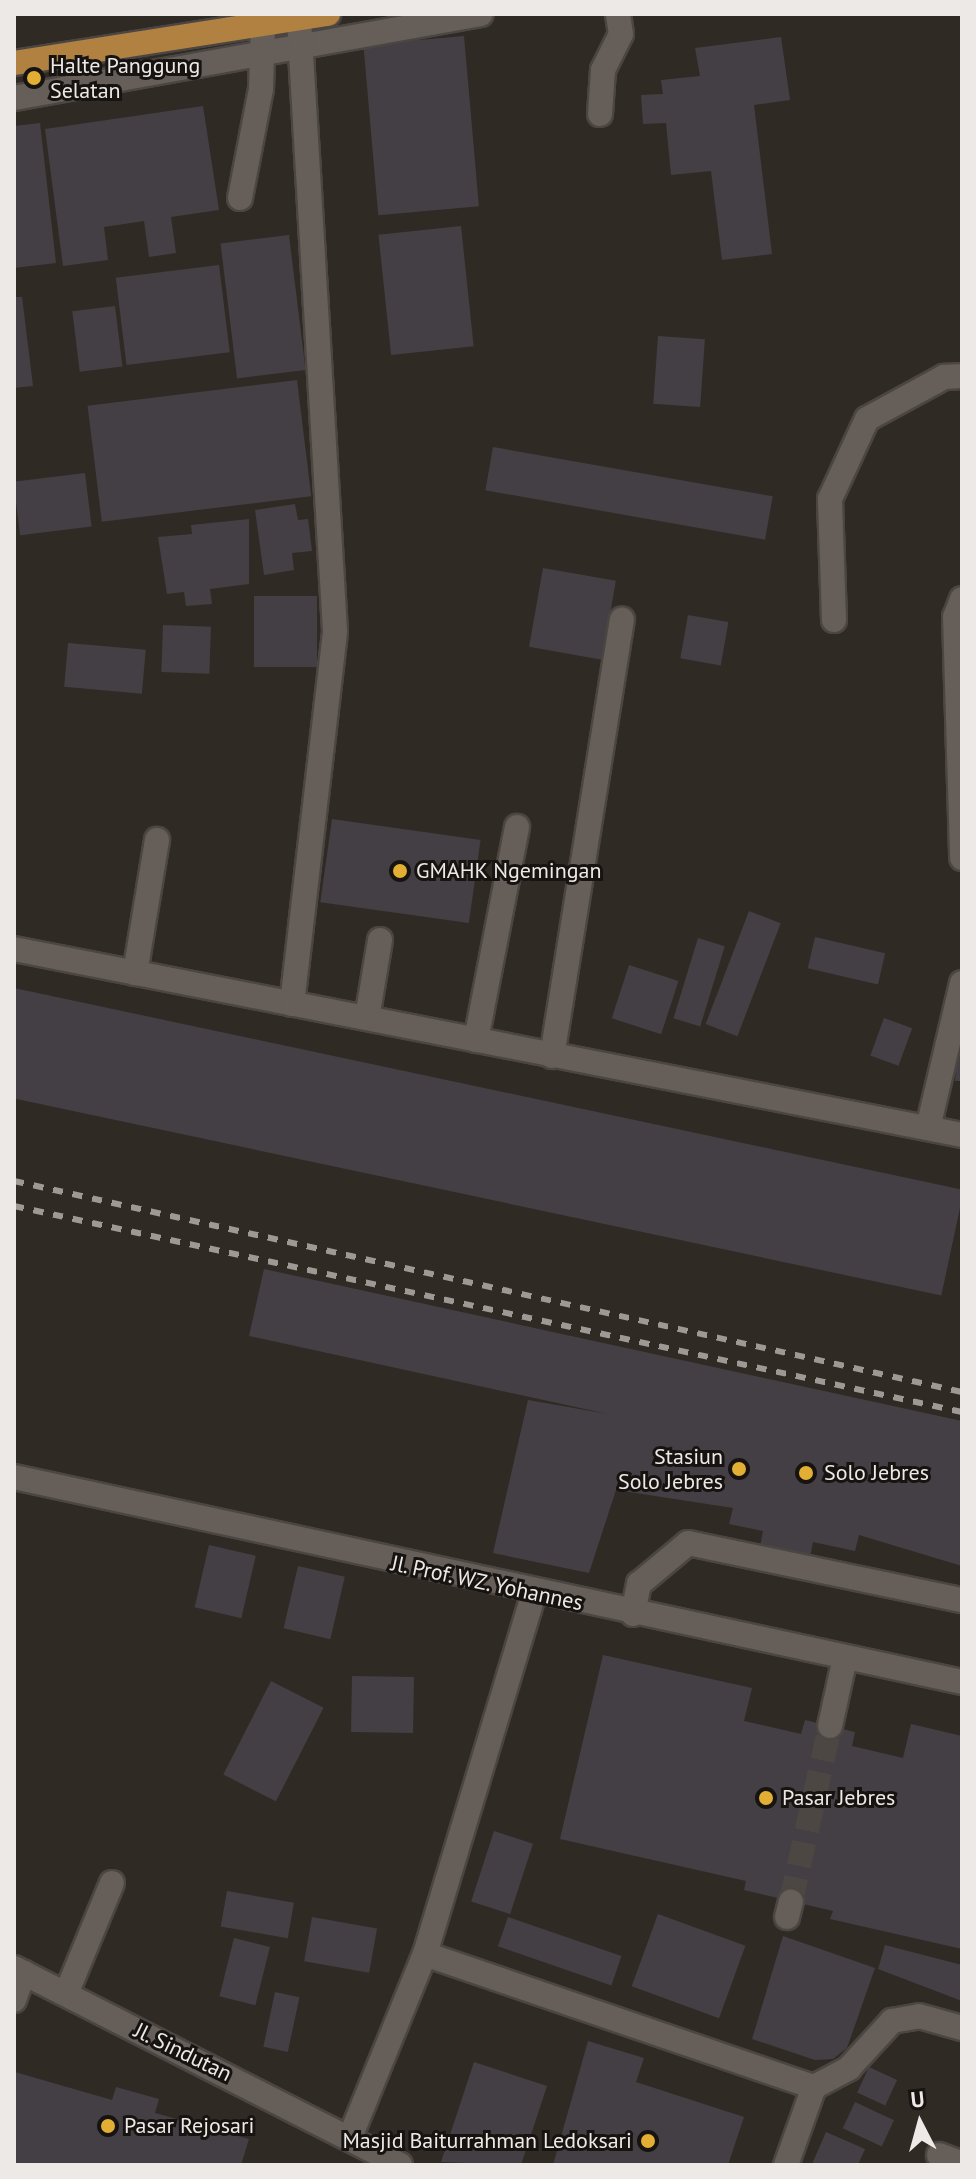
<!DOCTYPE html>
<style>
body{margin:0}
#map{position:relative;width:976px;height:2179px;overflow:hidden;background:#302a25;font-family:"PT Sans",sans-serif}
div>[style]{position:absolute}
.building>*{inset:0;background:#443f44;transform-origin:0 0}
.minor-tunnel>*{height:24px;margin-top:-12px;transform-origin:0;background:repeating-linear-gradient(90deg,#4c4742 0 24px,transparent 0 36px)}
.roads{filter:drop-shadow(2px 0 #4b4642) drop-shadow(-2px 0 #4b4642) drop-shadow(0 2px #4b4642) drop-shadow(0 -2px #4b4642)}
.minor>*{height:24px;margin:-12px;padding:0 12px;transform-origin:12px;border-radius:12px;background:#655e59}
.major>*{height:24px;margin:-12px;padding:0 12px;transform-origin:12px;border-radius:12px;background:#b08141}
.rail>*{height:6px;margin-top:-3px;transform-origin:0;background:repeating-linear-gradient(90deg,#9e9995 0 10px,transparent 0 20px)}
.dots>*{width:22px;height:22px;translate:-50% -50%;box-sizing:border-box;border:4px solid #161311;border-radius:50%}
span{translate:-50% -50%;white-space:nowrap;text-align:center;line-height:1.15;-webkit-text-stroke:6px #161311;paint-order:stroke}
.poi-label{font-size:22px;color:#ede9e6}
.left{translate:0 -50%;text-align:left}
.right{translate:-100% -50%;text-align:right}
.street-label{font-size:22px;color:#ede9e6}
.frame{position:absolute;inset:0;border:16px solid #ede9e6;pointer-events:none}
.north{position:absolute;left:880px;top:2083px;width:80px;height:80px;-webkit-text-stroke:6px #161311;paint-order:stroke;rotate:354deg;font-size:22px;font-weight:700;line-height:32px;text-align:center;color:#ede9e6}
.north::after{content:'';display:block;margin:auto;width:28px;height:36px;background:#ede9e6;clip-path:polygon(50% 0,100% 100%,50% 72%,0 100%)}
</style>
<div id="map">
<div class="building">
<i style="left:464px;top:36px;width:171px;height:101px;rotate:85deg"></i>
<i style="clip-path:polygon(781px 37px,790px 100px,754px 105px,772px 254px,722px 260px,711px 171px,671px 175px,666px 123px,643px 124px,641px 95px,663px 94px,661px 80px,700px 76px,695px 48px)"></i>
<i style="clip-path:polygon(203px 106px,219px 210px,171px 217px,176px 253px,149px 257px,144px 221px,104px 227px,108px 260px,63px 266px,45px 129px)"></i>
<i style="clip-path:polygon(40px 123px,56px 263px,14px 268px,14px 126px)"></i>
<i style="left:461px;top:226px;width:121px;height:83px;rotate:84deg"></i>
<i style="left:289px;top:235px;width:136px;height:69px;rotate:83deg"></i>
<i style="left:219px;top:265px;width:88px;height:104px;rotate:83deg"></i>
<i style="clip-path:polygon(14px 297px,22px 297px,33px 386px,14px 388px)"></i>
<i style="left:115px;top:306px;width:61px;height:43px;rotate:83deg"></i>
<i style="left:658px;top:336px;width:47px;height:68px;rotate:4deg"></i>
<i style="left:297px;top:380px;width:117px;height:211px;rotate:83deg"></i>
<i style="left:493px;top:447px;width:284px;height:44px;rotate:10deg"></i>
<i style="left:85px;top:473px;width:54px;height:72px;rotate:83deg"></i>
<i style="clip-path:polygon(295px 504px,298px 520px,308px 519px,312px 551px,292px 553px,294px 570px,264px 575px,255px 510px)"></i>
<i style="clip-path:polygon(249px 519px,249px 584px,210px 589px,212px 604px,186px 606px,184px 592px,167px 594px,158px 537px,192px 534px,191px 525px)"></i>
<i style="left:543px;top:568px;width:74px;height:80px;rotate:10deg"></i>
<i style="left:254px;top:596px;width:63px;height:71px"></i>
<i style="left:688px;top:615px;width:41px;height:44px;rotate:10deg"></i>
<i style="left:163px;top:625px;width:48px;height:47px;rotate:2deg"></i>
<i style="left:68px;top:643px;width:78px;height:44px;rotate:5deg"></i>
<i style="left:332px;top:819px;width:150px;height:84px;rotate:8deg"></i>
<i style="left:749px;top:911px;width:34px;height:121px;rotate:21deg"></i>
<i style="left:815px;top:937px;width:72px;height:32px;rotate:13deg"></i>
<i style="left:698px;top:938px;width:28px;height:84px;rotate:17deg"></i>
<i style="left:629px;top:965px;width:52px;height:56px;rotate:18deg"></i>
<i style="left:14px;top:988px;width:971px;height:108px;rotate:12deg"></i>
<i style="left:884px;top:1018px;width:30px;height:40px;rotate:20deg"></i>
<i style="clip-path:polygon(958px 1047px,962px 1047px,962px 1081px,955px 1081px)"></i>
<i style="clip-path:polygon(264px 1269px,962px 1421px,962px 1566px,859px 1535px,855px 1551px,813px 1542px,809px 1563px,759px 1552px,763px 1531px,729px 1524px,733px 1508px,616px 1490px,589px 1573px,493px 1553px,528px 1400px,608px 1414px,249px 1336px)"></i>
<i style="left:209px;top:1545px;width:48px;height:64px;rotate:13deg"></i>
<i style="left:298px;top:1566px;width:48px;height:64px;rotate:13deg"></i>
<i style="clip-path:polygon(603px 1655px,752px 1688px,744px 1721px,801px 1734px,805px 1720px,855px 1732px,852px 1746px,903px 1758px,911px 1724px,962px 1736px,962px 1949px,830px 1919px,833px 1911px,744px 1890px,746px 1881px,560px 1839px)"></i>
<i style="left:352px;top:1676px;width:62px;height:56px;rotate:1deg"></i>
<i style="left:271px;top:1681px;width:59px;height:105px;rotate:27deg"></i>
<i style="left:494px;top:1831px;width:41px;height:74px;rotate:18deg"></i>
<i style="left:227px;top:1891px;width:68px;height:36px;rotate:10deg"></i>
<i style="left:658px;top:1914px;width:93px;height:77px;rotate:20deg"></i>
<i style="left:312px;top:1917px;width:66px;height:45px;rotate:10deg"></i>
<i style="left:508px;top:1917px;width:120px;height:31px;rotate:19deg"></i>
<i style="clip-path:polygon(783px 1936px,875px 1968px,847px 2048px,833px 2059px,815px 2060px,752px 2039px)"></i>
<i style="left:234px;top:1938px;width:37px;height:60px;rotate:14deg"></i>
<i style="clip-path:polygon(885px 1945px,962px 1965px,962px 2001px,878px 1969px)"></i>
<i style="left:275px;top:1992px;width:25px;height:56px;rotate:12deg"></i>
<i style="clip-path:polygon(588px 2041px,644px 2058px,636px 2082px,744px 2117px,728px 2165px,553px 2165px)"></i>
<i style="clip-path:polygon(474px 2062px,547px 2086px,521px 2165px,441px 2162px)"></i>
<i style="left:869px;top:2067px;width:31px;height:28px;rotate:25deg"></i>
<i style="clip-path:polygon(15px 2072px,112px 2100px,116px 2087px,159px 2099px,155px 2113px,249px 2139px,241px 2165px,14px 2165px)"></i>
<i style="left:855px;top:2102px;width:43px;height:29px;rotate:25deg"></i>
<i style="clip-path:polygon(826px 2132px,865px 2149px,858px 2165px,812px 2164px)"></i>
</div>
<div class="minor-tunnel">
<i style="left:791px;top:1901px;width:179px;rotate:-77.4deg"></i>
</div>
<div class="roads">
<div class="minor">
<i style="left:14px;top:98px;width:474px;rotate:-10.2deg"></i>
<i style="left:600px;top:114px;width:44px;rotate:-86.1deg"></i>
<i style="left:603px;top:70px;width:40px;rotate:-63.4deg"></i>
<i style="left:621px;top:34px;width:20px;rotate:-99deg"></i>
<i style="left:240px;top:198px;width:111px;rotate:-79.1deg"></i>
<i style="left:261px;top:89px;width:64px;rotate:-88.2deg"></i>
<i style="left:962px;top:599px;width:19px;rotate:111deg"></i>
<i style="left:955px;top:617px;width:241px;rotate:88.3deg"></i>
<i style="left:834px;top:620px;width:121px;rotate:-91.9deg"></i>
<i style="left:830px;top:499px;width:88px;rotate:-65.2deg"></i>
<i style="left:867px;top:419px;width:88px;rotate:-28.6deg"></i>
<i style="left:944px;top:377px;width:18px;rotate:-3deg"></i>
<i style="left:14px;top:949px;width:966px;rotate:11.1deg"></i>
<i style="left:135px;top:973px;width:135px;rotate:-80.6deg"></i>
<i style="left:292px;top:1004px;width:375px;rotate:-83.4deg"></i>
<i style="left:335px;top:631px;width:613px;rotate:-93.37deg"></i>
<i style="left:367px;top:1018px;width:79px;rotate:-80.5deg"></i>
<i style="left:476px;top:1040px;width:217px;rotate:-79.1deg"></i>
<i style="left:552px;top:1056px;width:442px;rotate:-80.9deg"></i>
<i style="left:928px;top:1128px;width:149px;rotate:-76.8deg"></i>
<i style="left:14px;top:1477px;width:970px;rotate:12.2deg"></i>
<i style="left:633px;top:1614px;width:31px;rotate:-79deg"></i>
<i style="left:639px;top:1584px;width:64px;rotate:-39.9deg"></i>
<i style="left:688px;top:1543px;width:280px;rotate:11.8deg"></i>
<i style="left:830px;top:1726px;width:70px;rotate:-77.6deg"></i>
<i style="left:787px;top:1917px;width:16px;rotate:-76deg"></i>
<i style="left:425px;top:1954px;width:411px;rotate:18.9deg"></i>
<i style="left:14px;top:1968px;width:433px;rotate:27deg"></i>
<i style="left:66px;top:1994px;width:120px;rotate:-67.5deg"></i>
<i style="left:14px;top:2000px;width:29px;rotate:-70deg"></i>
<i style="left:351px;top:2135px;width:196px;rotate:-67.8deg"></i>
<i style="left:425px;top:1954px;width:376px;rotate:-73.2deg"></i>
<i style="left:939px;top:2155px;width:25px;rotate:21deg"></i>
<i style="left:786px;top:2165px;width:83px;rotate:-70.3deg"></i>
<i style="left:814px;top:2087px;width:40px;rotate:-28deg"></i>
<i style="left:849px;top:2068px;width:64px;rotate:-47.5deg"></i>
<i style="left:892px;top:2021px;width:27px;rotate:-10deg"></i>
<i style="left:919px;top:2016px;width:45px;rotate:15.6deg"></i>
</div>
<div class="major">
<i style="left:14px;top:63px;width:318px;rotate:-8.9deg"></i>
</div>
</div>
<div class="rail">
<i style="left:14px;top:1181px;width:971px;rotate:12.55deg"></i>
<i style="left:14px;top:1206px;width:970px;rotate:12.26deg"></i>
</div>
<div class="dots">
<i style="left:34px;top:78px;background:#e2af34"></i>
<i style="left:400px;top:871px;background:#e2af34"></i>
<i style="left:739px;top:1469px;background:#e2af34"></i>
<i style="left:806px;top:1473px;background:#e2af34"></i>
<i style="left:766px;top:1798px;background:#e2af34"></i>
<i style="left:108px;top:2126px;background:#e2af34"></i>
<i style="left:648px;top:2141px;background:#e2af34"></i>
</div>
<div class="poi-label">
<span class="left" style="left:50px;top:78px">Halte Panggung<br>Selatan</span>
<span class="left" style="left:416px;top:871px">GMAHK Ngemingan</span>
<span class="right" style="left:723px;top:1469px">Stasiun<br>Solo Jebres</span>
<span class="left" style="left:824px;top:1473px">Solo Jebres</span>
<span class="left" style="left:782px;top:1798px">Pasar Jebres</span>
<span class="left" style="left:124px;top:2126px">Pasar Rejosari</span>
<span class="right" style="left:632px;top:2141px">Masjid Baiturrahman Ledoksari</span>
</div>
<div class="street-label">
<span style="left:487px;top:1583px;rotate:12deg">Jl. Prof. WZ. Yohannes</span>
<span style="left:183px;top:2052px;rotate:26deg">Jl. Sindutan</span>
</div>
<div class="frame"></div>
<div class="north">U</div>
</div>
